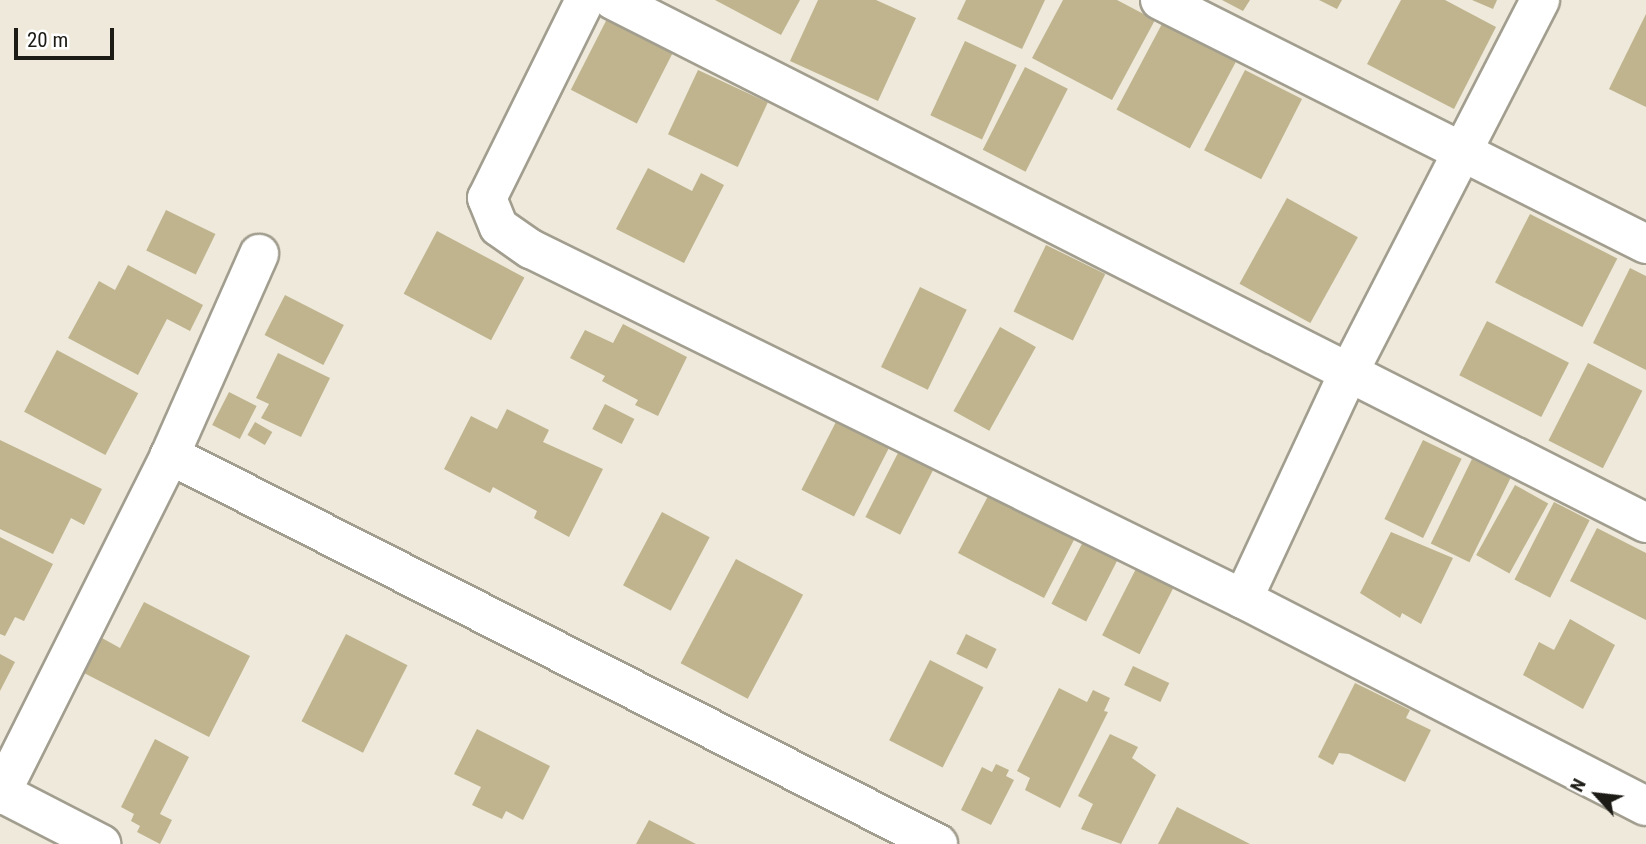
<!DOCTYPE html>
<style>
body{margin:0}
#map{position:relative;width:1646px;height:844px;overflow:hidden;background:#eee9da;font-family:"Roboto Condensed",sans-serif}
div>[style]{position:absolute}
.building>*{inset:0;background:#bfb48e;transform-origin:0 0}
.roads{filter:drop-shadow(2px 0 #a29e8f) drop-shadow(-2px 0 #a29e8f) drop-shadow(0 2px #a29e8f) drop-shadow(0 -2px #a29e8f)}
.street>*{height:38px;margin:-19px;padding:0 19px;transform-origin:19px;border-radius:19px;background:#fff}
span{translate:-50% -50%;white-space:nowrap;text-align:center;line-height:1.15;-webkit-text-stroke:5px #fff;paint-order:stroke}
.north{position:absolute;left:1562px;top:760px;width:70px;height:70px;-webkit-text-stroke:5px #fff;paint-order:stroke;rotate:297deg;font-size:19px;font-weight:700;line-height:28px;text-align:center;color:#1d1b15}
.north::after{content:'';display:block;margin:auto;width:24px;height:32px;background:#1d1b15;clip-path:polygon(50% 0,100% 100%,50% 72%,0 100%)}
.scale{position:absolute;left:14px;top:28px;width:100px;height:32px;box-sizing:border-box;border:4px solid #1d1b15;border-top:0;padding-left:9px;font-size:21px;line-height:24px;white-space:nowrap;color:#1d1b15;-webkit-text-stroke:5px #fff;paint-order:stroke}
</style>
<div id="map">
<div class="building">
<i style="clip-path:polygon(715px 0,800px 0,781px 35px)"></i>
<i style="clip-path:polygon(818px 0,876px 0,916px 18px,878px 101px,790px 61px)"></i>
<i style="clip-path:polygon(966px 0,1045px 0,1022px 49px,957px 19px)"></i>
<i style="clip-path:polygon(1063px 0,1117px 0,1155px 20px,1112px 100px,1032px 58px)"></i>
<i style="clip-path:polygon(1222px 0,1250px 0,1243px 11px)"></i>
<i style="clip-path:polygon(1319px 0,1342px 0,1337px 9px)"></i>
<i style="clip-path:polygon(1401px 0,1445px 0,1496px 27px,1454px 109px,1367px 64px)"></i>
<i style="clip-path:polygon(1472px 0,1497px 0,1493px 9px)"></i>
<i style="clip-path:polygon(1646px 14px,1646px 107px,1609px 89px)"></i>
<i style="left:609px;top:15px;width:74px;height:84px;rotate:27deg"></i>
<i style="left:1163px;top:22px;width:83px;height:99px;rotate:28deg"></i>
<i style="left:965px;top:41px;width:57px;height:82px;rotate:25deg"></i>
<i style="left:1025px;top:67px;width:48px;height:93px;rotate:27deg"></i>
<i style="left:698px;top:70px;width:77px;height:71px;rotate:25deg"></i>
<i style="left:1245px;top:70px;width:64px;height:90px;rotate:27deg"></i>
<i style="clip-path:polygon(648px 168px,692px 191px,701px 173px,724px 185px,684px 263px,616px 229px)"></i>
<i style="left:1287px;top:198px;width:81px;height:98px;rotate:29deg"></i>
<i style="left:166px;top:210px;width:55px;height:45px;rotate:26deg"></i>
<i style="left:1530px;top:214px;width:98px;height:77px;rotate:27deg"></i>
<i style="left:437px;top:231px;width:99px;height:71px;rotate:28deg"></i>
<i style="left:1046px;top:245px;width:66px;height:74px;rotate:26deg"></i>
<i style="clip-path:polygon(128px 265px,203px 305px,190px 331px,167px 319px,138px 375px,68px 338px,99px 281px,115px 290px)"></i>
<i style="clip-path:polygon(1630px 268px,1646px 276px,1646px 370px,1593px 343px)"></i>
<i style="left:920px;top:287px;width:52px;height:89px;rotate:26deg"></i>
<i style="left:285px;top:295px;width:66px;height:45px;rotate:27deg"></i>
<i style="left:1487px;top:321px;width:92px;height:61px;rotate:27deg"></i>
<i style="clip-path:polygon(623px 324px,687px 357px,658px 416px,635px 405px,638px 400px,602px 381px,605px 376px,570px 358px,585px 330px,613px 343px)"></i>
<i style="left:1000px;top:327px;width:41px;height:96px;rotate:29deg"></i>
<i style="left:57px;top:350px;width:92px;height:70px;rotate:28deg"></i>
<i style="clip-path:polygon(278px 353px,330px 378px,301px 437px,261px 418px,269px 404px,256px 398px)"></i>
<i style="left:1588px;top:363px;width:61px;height:87px;rotate:27deg"></i>
<i style="left:229px;top:392px;width:31px;height:37px;rotate:27deg"></i>
<i style="left:605px;top:404px;width:33px;height:28px;rotate:27deg"></i>
<i style="clip-path:polygon(507px 409px,549px 430px,543px 442px,603px 469px,569px 537px,534px 518px,537px 511px,493px 487px,490px 493px,444px 469px,471px 416px,497px 429px)"></i>
<i style="left:840px;top:414px;width:59px;height:85px;rotate:27deg"></i>
<i style="left:255px;top:422px;width:20px;height:15px;rotate:30deg"></i>
<i style="clip-path:polygon(0 440px,102px 489px,84px 525px,71px 518px,53px 554px,0 529px)"></i>
<i style="left:1423px;top:440px;width:43px;height:88px;rotate:26deg"></i>
<i style="left:899px;top:451px;width:39px;height:74px;rotate:27deg"></i>
<i style="left:1472px;top:459px;width:43px;height:94px;rotate:26deg"></i>
<i style="clip-path:polygon(996px 481px,1076px 536px,1044px 598px,958px 553px)"></i>
<i style="left:1515px;top:485px;width:38px;height:80px;rotate:29deg"></i>
<i style="left:1554px;top:502px;width:40px;height:87px;rotate:27deg"></i>
<i style="left:662px;top:512px;width:54px;height:83px;rotate:28deg"></i>
<i style="left:1090px;top:528px;width:39px;height:85px;rotate:27deg"></i>
<i style="clip-path:polygon(1597px 528px,1646px 553px,1646px 620px,1570px 581px)"></i>
<i style="clip-path:polygon(1391px 532px,1453px 558px,1421px 624px,1402px 613px,1400px 618px,1360px 593px)"></i>
<i style="clip-path:polygon(0 537px,53px 564px,24px 621px,15px 617px,5px 636px,0 634px)"></i>
<i style="left:1143px;top:555px;width:42px;height:90px;rotate:27deg"></i>
<i style="left:736px;top:559px;width:76px;height:118px;rotate:28deg"></i>
<i style="clip-path:polygon(144px 602px,250px 656px,209px 737px,84px 673px,102px 638px,120px 648px)"></i>
<i style="clip-path:polygon(1570px 619px,1615px 645px,1583px 709px,1523px 675px,1539px 642px,1554px 650px)"></i>
<i style="left:346px;top:634px;width:69px;height:98px;rotate:27deg"></i>
<i style="left:966px;top:634px;width:34px;height:22px;rotate:26deg"></i>
<i style="clip-path:polygon(0 654px,15px 662px,0 691px)"></i>
<i style="left:930px;top:660px;width:60px;height:90px;rotate:27deg"></i>
<i style="left:1133px;top:666px;width:40px;height:21px;rotate:25deg"></i>
<i style="clip-path:polygon(1355px 683px,1410px 710px,1406px 718px,1431px 730px,1405px 782px,1349px 754px,1339px 753px,1333px 765px,1318px 757px)"></i>
<i style="clip-path:polygon(1059px 688px,1087px 702px,1093px 690px,1110px 698px,1104px 711px,1108px 712px,1060px 808px,1025px 790px,1030px 778px,1017px 771px)"></i>
<i style="clip-path:polygon(477px 729px,550px 766px,523px 820px,506px 811px,502px 819px,472px 805px,481px 787px,454px 774px)"></i>
<i style="clip-path:polygon(1110px 734px,1138px 747px,1132px 758px,1156px 775px,1121px 844px,1081px 829px,1093px 804px,1078px 796px)"></i>
<i style="clip-path:polygon(155px 739px,189px 757px,160px 814px,172px 820px,160px 844px,137px 832px,140px 826px,131px 821px,134px 814px,121px 807px)"></i>
<i style="clip-path:polygon(996px 764px,1009px 770px,1006px 776px,1014px 780px,991px 825px,961px 810px,982px 767px,992px 772px)"></i>
<i style="clip-path:polygon(1177px 807px,1250px 844px,1158px 844px)"></i>
<i style="clip-path:polygon(649px 820px,696px 844px,636px 844px)"></i>
</div>
<div class="roads">
<div class="street">
<i style="left:585px;top:0;width:221px;rotate:116.3deg"></i>
<i style="left:487px;top:198px;width:31px;rotate:68deg"></i>
<i style="left:499px;top:227px;width:39px;rotate:35deg"></i>
<i style="left:531px;top:249px;width:793px;rotate:26.18deg"></i>
<i style="left:1243px;top:599px;width:453px;rotate:27.2deg"></i>
<i style="left:613px;top:0;width:1158px;rotate:26.85deg"></i>
<i style="left:1160px;top:0;width:544px;rotate:26.66deg"></i>
<i style="left:170px;top:455px;width:861px;rotate:26.86deg"></i>
<i style="left:1243px;top:599px;width:253px;rotate:-65deg"></i>
<i style="left:1350px;top:370px;width:416px;rotate:-62.8deg"></i>
<i style="left:0;top:792px;width:114px;rotate:27.2deg"></i>
<i style="left:0;top:795px;width:380px;rotate:-63.4deg"></i>
<i style="left:170px;top:455px;width:220px;rotate:-66.1deg"></i>
</div>
</div>
<div class="north">N</div>
<div class="scale">20 m</div>
</div>
